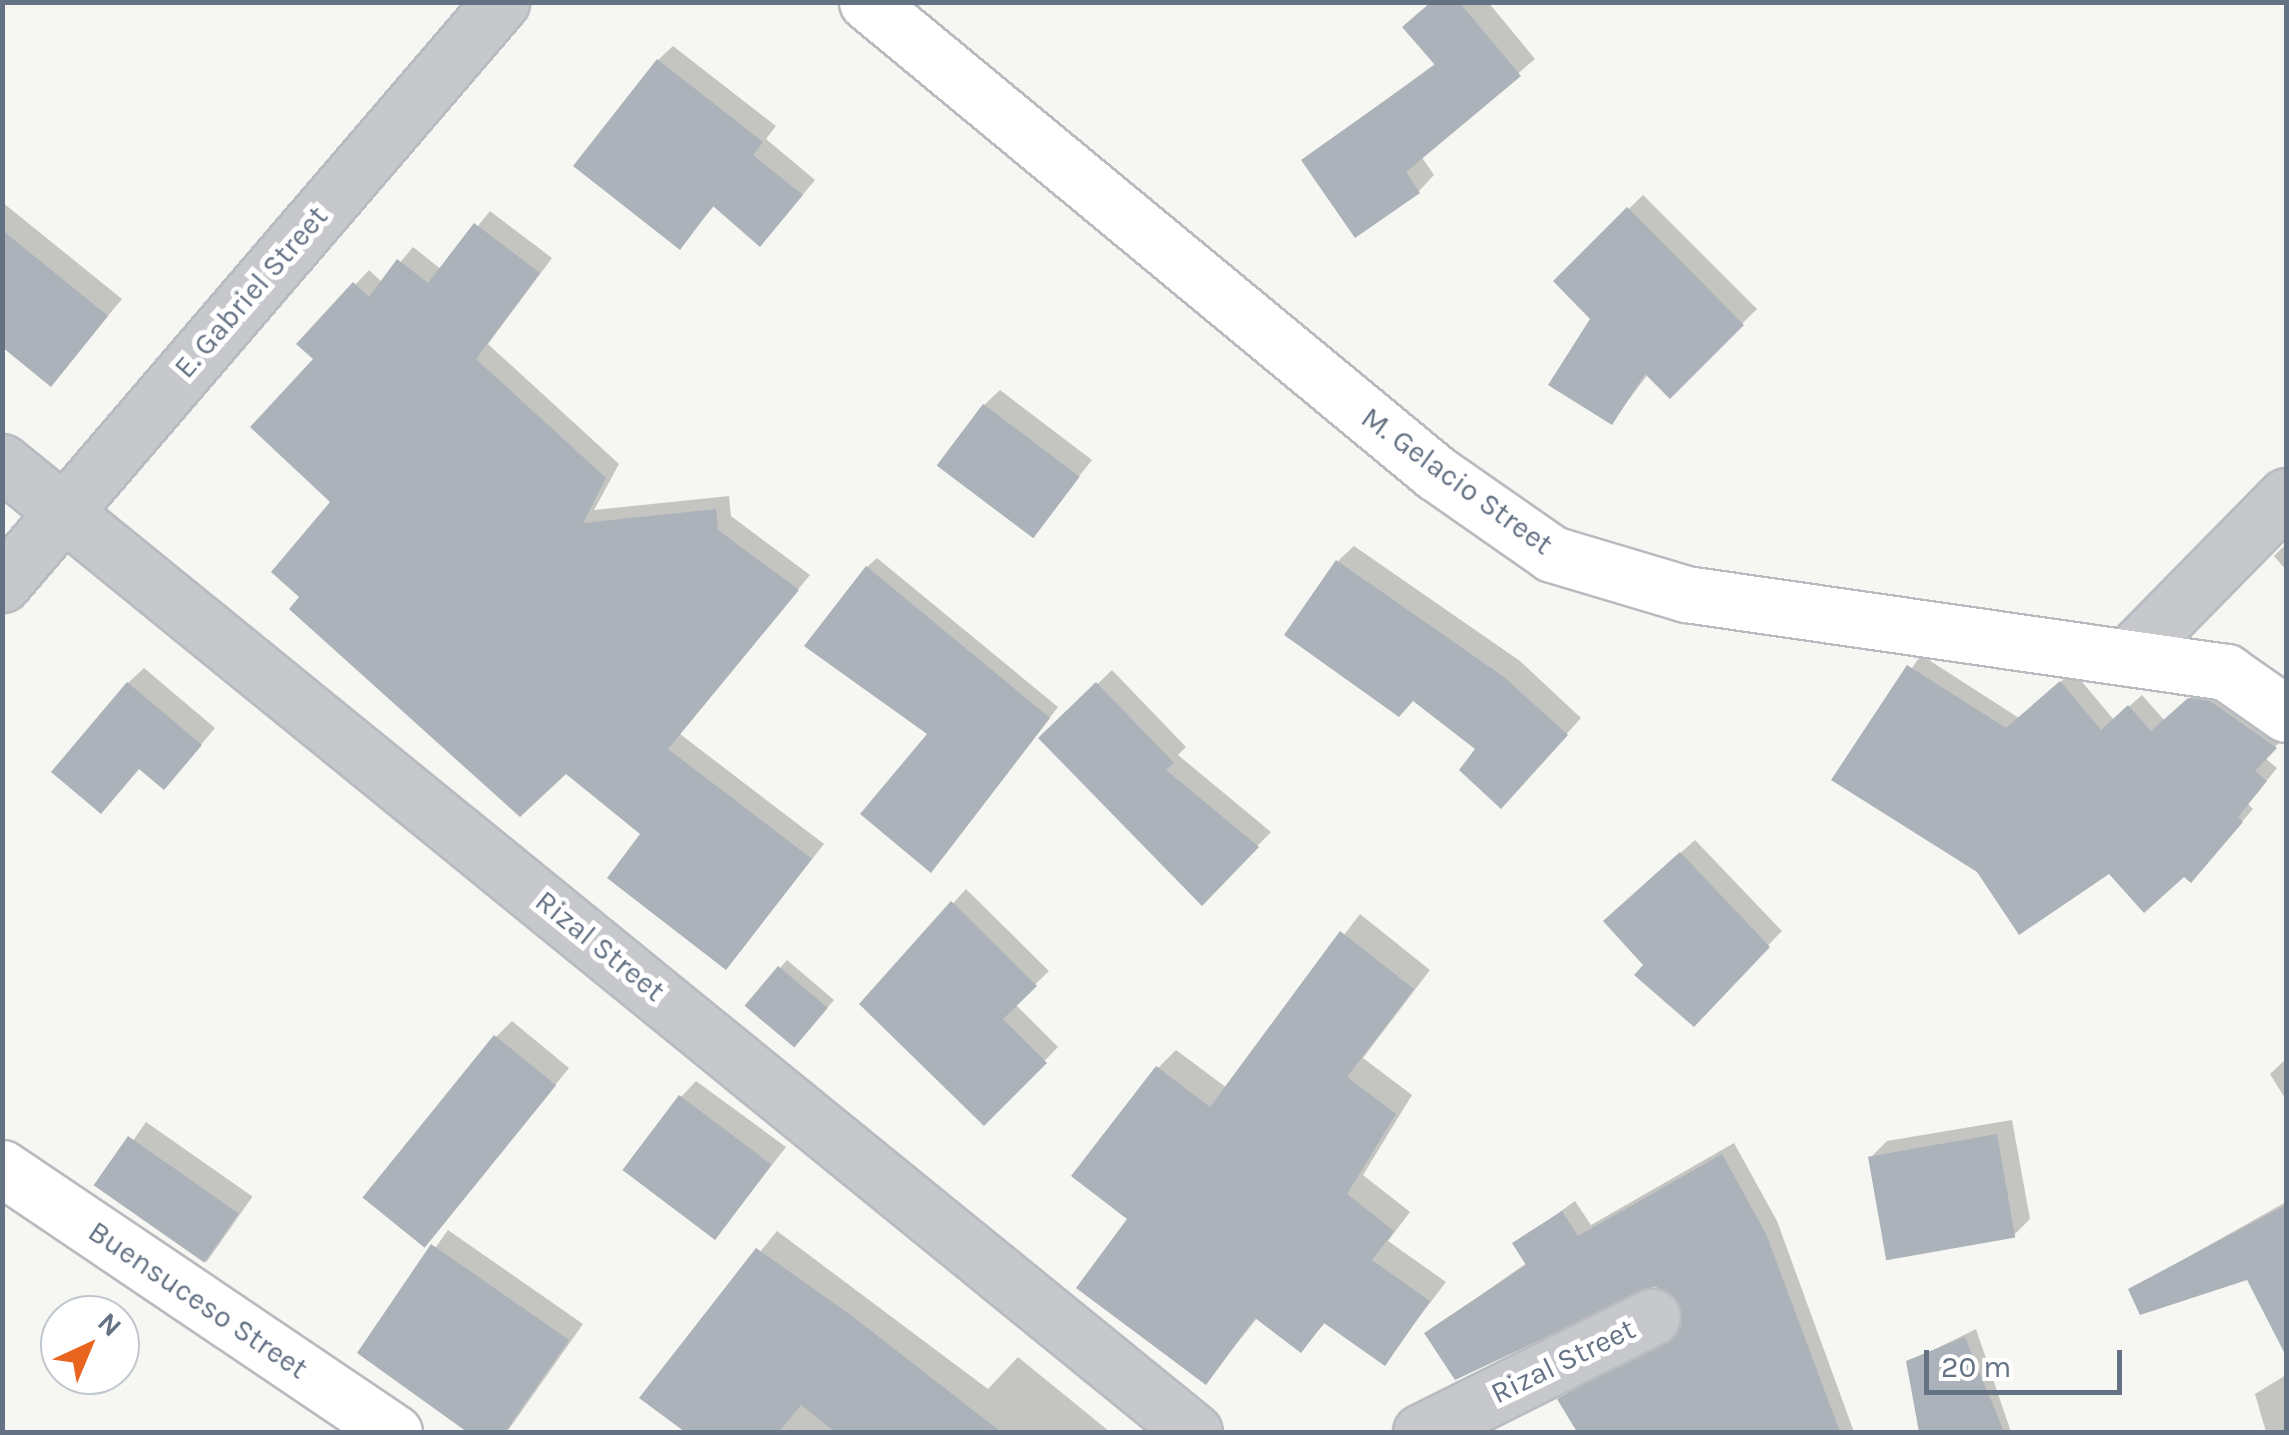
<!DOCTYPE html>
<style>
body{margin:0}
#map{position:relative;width:2289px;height:1435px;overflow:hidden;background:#f6f6f2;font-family:Karla,sans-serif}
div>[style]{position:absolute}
.shadow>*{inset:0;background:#0003;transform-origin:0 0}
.building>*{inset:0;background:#abb2b9;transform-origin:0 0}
.roads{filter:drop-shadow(2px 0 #b8bbc0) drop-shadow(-2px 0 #b8bbc0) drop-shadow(0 2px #b8bbc0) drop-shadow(0 -2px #b8bbc0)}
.street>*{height:55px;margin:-27.5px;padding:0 27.5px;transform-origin:27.5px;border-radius:27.5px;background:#c6c8cc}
.secondary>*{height:55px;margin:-27.5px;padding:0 27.5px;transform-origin:27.5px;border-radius:27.5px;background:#fff}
span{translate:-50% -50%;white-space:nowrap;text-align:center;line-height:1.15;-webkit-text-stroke:10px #fff;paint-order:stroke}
.street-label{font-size:30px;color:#647284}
.frame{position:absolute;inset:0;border:5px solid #647284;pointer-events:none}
.north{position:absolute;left:40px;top:1295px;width:100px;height:100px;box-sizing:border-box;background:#fff;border:2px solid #c1c7ce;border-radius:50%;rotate:44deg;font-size:28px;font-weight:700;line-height:40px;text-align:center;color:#647284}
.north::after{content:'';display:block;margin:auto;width:35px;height:45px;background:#e9641f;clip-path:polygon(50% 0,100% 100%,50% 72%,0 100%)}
.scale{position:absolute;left:1924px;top:1350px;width:198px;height:45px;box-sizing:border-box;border:5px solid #647284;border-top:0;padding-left:12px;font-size:30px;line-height:35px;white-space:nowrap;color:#647284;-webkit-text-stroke:8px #fff;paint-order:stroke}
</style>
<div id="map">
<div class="shadow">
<i style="clip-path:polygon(1432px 2px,1488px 2px,1535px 59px,1421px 156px,1434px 175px,1419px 191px,1304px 160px,1436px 63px)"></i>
<i style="clip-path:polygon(673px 46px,776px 126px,766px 139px,815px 180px,774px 229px,715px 205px,680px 246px,658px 60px)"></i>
<i style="clip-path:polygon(1643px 195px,1757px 309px,1670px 395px,1648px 374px,1612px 422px,1593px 318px,1556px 281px)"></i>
<i style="clip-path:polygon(2px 202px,122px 299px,51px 384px,2px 344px)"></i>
<i style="clip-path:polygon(490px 211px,552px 258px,488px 344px,619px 464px,594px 510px,729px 496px,731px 516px,810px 575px,680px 734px,824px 844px,726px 967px,643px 834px,566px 770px,302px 597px,334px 502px,317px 359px,300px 344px,369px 270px,383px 283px,413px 247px,442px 270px)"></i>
<i style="clip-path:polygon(1000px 390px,1092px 460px,1032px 535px,984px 405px)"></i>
<i style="clip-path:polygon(2286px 544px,2286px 570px,2274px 556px)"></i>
<i style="clip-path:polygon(1354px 546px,1520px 661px,1581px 718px,1516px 790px,1338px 561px)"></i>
<i style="clip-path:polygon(877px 558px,1058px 707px,941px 860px,931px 733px,867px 567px)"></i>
<i style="clip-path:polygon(1921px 655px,2019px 718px,2073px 671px,2114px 720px,2142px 695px,2165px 721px,2202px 687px,2286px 735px,2265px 758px,2277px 768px,2248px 804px,2253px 809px,2203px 867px,1979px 870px,1835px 779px)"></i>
<i style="clip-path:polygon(144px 668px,215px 728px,179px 771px,128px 683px)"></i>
<i style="clip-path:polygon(1112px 670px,1186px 747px,1178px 755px,1271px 832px,1202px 902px,1042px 738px)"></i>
<i style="clip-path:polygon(1695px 840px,1782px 931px,1694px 1023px,1646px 965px,1620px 907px)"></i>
<i style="clip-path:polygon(966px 889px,1049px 971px,1015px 1004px,1058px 1047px,984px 1123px,863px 1004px)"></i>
<i style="clip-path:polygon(1360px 914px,1430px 970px,1363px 1058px,1412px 1095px,1363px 1175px,1410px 1212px,1388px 1241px,1446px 1282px,1385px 1362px,1326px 1322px,1300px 1350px,1258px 1317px,1206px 1382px,1131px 1218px,1158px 1068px,1176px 1050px,1227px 1088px)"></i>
<i style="clip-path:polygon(787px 960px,834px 1000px,803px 1036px,748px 1004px)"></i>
<i style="clip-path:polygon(512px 1021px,569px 1068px,425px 1245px,496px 1037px)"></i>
<i style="clip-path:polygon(2286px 1059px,2286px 1100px,2270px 1074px)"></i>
<i style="clip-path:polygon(696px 1081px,786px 1147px,716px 1237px,681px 1097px)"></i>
<i style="clip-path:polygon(2012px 1120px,2030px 1219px,2014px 1235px,1871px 1157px,1887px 1141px)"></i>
<i style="left:146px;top:1122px;width:130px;height:80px;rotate:35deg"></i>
<i style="clip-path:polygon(1734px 1143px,1777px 1221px,1854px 1432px,1580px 1432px,1560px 1399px,1682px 1329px,1672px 1289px,1638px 1286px,1427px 1333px,1528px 1262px,1515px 1244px,1575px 1201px,1591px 1225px)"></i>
<i style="clip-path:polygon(2286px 1202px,2286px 1350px,2248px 1277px,2131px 1289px)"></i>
<i style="clip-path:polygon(448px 1230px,583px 1324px,507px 1432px,471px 1432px,360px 1353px)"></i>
<i style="clip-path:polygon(777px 1231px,988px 1389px,1018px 1357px,1110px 1432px,689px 1432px,643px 1397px)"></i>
<i style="clip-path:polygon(1976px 1329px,2011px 1432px,1921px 1432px,1909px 1362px)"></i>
<i style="clip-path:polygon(2286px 1375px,2286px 1432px,2266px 1432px,2255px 1394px)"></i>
</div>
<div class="building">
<i style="clip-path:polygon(1431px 2px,1459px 2px,1521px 76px,1406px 172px,1420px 193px,1355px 238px,1301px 160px,1435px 65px,1402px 27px)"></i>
<i style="clip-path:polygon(657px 59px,763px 142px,753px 155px,803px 195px,760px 247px,713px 206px,680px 250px,573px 166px)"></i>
<i style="clip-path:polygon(1627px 207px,1744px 325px,1670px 399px,1645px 374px,1612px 425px,1548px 385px,1590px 319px,1553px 281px)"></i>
<i style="clip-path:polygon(474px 223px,540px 273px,476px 359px,606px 478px,583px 523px,716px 509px,718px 530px,799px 590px,668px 749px,812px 859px,726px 970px,607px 878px,640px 834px,566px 774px,520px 817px,289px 609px,299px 597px,271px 572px,330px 502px,250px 427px,313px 359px,296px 344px,353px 282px,369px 297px,397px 259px,428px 283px)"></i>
<i style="clip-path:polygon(2px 230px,108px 316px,51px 387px,2px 347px)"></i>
<i style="left:983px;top:404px;width:121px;height:77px;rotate:37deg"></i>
<i style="clip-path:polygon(1336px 560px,1504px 677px,1568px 735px,1501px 809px,1459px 770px,1475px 749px,1413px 701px,1399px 717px,1284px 635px)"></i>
<i style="clip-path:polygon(866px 566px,1050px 718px,931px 873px,860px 814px,927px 734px,804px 646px)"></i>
<i style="clip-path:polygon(1907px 665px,2006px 728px,2060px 681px,2101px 730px,2128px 705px,2151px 731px,2188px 698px,2210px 701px,2277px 748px,2255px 771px,2267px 781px,2238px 817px,2243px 822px,2191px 883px,2184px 877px,2144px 913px,2109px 874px,2019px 935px,1977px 872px,1831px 780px)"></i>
<i style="clip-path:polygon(127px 682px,202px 745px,164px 790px,139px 769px,101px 814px,51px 772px)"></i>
<i style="clip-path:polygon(1096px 682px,1174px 763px,1166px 770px,1259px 847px,1202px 906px,1038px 738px)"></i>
<i style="clip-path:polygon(1680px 852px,1770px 947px,1694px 1027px,1634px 975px,1643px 965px,1603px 921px)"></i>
<i style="clip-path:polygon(951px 901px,1037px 986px,1003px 1019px,1047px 1063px,984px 1126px,859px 1004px)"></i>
<i style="clip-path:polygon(1340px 931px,1414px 989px,1347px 1077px,1396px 1114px,1347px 1194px,1394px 1231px,1372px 1260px,1430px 1301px,1385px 1366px,1324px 1323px,1301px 1353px,1255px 1318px,1206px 1385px,1076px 1288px,1127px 1219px,1071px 1176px,1156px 1066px,1210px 1107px)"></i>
<i style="left:778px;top:966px;width:65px;height:52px;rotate:40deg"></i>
<i style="left:494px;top:1035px;width:80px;height:209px;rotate:39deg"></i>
<i style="left:679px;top:1095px;width:116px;height:94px;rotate:37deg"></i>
<i style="left:1997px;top:1134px;width:105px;height:131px;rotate:80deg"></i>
<i style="left:128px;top:1136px;width:135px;height:60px;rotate:35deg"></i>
<i style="clip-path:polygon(1722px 1154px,1766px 1234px,1840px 1432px,1577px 1432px,1557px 1399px,1678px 1333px,1680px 1304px,1655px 1286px,1455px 1380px,1424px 1333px,1526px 1265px,1512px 1243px,1562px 1211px,1578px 1236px)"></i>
<i style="clip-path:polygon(2286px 1205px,2286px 1356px,2247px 1280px,2140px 1315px,2128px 1289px)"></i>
<i style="clip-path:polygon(431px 1244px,569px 1340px,505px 1432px,467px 1432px,357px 1353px)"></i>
<i style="clip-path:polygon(756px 1248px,852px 1316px,1001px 1432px,835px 1432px,801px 1405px,779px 1432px,685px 1432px,639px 1398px)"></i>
<i style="clip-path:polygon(1965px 1337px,2004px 1432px,1919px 1432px,1906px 1361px)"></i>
</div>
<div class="roads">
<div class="street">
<i style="left:2px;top:462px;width:1537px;rotate:39.14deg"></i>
<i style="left:2px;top:584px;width:767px;rotate:-49.39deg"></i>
<i style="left:2129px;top:656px;width:224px;rotate:-45.5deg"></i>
<i style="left:1421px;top:1432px;width:258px;rotate:-26.5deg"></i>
</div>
<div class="secondary">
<i style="left:867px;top:2px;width:739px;rotate:39.62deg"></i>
<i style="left:1436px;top:473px;width:141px;rotate:34.9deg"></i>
<i style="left:1552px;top:554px;width:140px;rotate:16.6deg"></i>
<i style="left:1686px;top:594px;width:546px;rotate:8.22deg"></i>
<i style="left:2226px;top:672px;width:73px;rotate:35deg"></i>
<i style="left:2px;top:1168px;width:473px;rotate:34deg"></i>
</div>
</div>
<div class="street-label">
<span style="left:251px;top:292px;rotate:-49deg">E. Gabriel Street</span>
<span style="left:1457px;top:481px;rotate:36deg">M. Gelacio Street</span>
<span style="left:600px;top:946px;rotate:39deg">Rizal Street</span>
<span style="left:198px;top:1300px;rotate:34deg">Buensuceso Street</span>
<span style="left:1563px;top:1361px;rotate:-26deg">Rizal Street</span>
</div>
<div class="frame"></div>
<div class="north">N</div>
<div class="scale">20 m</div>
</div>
